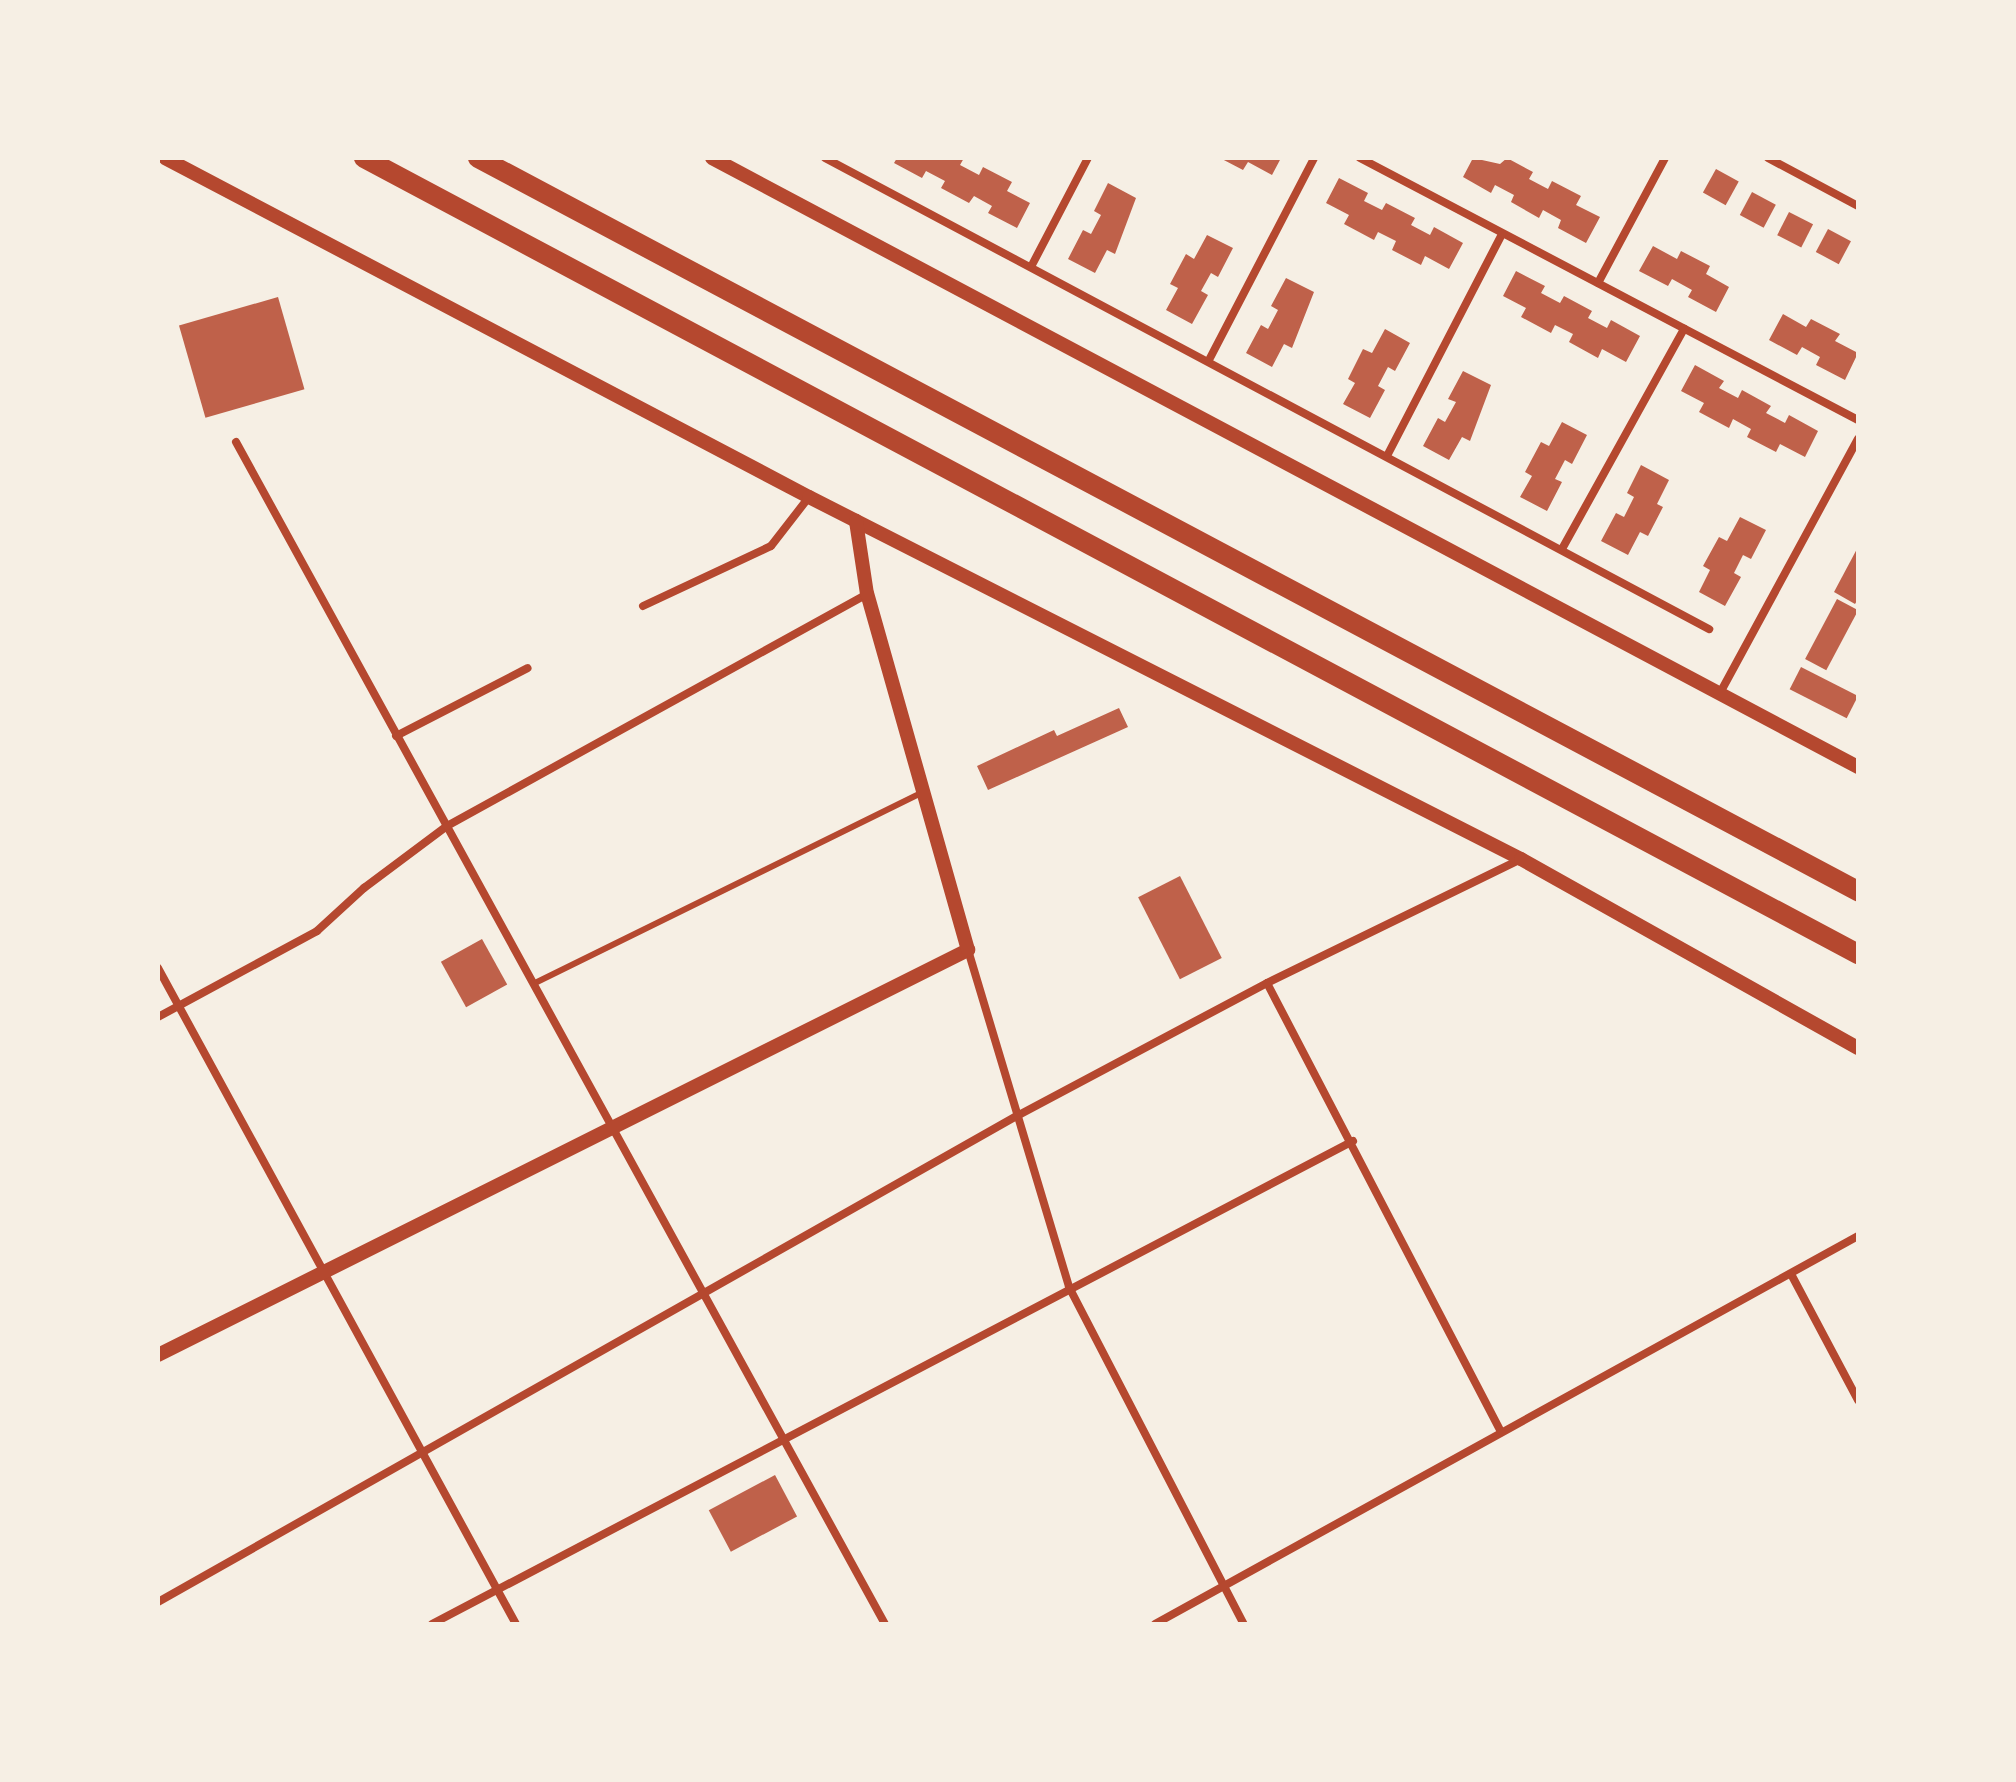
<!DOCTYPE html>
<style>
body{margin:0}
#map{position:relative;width:2016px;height:1782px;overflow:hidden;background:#f6efe4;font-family:"Sofia Sans Condensed",sans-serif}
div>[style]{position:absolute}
.building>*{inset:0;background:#bf614a;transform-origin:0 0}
.service>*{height:6px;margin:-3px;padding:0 3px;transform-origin:3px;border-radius:3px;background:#b5482f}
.minor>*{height:8px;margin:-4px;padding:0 4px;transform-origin:4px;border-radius:4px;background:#b5482f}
.tertiary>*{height:14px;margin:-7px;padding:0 7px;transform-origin:7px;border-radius:7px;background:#b5482f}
.motorway>*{height:20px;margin:-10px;padding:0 10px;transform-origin:10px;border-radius:10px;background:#b5482f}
span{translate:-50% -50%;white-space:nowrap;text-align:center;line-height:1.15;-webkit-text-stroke:7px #f6efe4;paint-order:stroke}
.frame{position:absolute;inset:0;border:160px solid #f6efe4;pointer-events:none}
</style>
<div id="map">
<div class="building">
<i style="clip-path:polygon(897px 158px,964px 158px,960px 165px,979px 175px,983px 167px,1012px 182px,1007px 191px,1030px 203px,1017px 228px,988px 213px,992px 206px,974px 196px,969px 203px,941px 188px,945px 181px,926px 171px,922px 178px,894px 163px)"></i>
<i style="clip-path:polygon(1220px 158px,1281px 158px,1272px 175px,1248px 162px,1243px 170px)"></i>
<i style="clip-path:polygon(1473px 158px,1500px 164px,1507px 158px,1533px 172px,1529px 179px,1548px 189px,1552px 181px,1581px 196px,1576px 205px,1600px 217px,1586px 243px,1558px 228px,1561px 220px,1543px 210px,1539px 218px,1511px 202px,1514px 195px,1495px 185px,1491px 193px,1463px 177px)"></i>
<i style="left:1716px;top:169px;width:26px;height:27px;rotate:29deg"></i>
<i style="clip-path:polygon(1339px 178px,1368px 193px,1364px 201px,1382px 210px,1386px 203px,1415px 218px,1411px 225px,1430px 235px,1434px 227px,1463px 243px,1449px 269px,1425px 256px,1421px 265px,1392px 250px,1396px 241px,1378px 232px,1374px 240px,1344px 224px,1349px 215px,1326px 203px)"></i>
<i style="clip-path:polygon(1108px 183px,1136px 198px,1115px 254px,1107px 250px,1095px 273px,1068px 259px,1083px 230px,1091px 234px,1101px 215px,1094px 211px)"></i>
<i style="left:1752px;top:192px;width:27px;height:26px;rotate:28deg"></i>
<i style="left:1789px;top:212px;width:27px;height:26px;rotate:27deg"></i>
<i style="left:1828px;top:229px;width:26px;height:26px;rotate:28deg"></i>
<i style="clip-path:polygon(1207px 235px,1233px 248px,1218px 277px,1211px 273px,1201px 291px,1208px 295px,1192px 324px,1166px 310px,1178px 288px,1170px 284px,1186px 254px,1194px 259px)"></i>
<i style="clip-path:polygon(1653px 246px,1677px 259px,1681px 251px,1710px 266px,1706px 274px,1729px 287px,1716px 312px,1688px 297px,1692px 290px,1672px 279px,1668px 286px,1639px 271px)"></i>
<i style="clip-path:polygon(1516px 271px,1545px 286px,1541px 293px,1560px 303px,1564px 296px,1592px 311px,1588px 318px,1607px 328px,1611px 320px,1640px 336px,1626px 362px,1602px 349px,1598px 358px,1569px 342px,1573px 334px,1555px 325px,1551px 333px,1521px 317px,1526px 308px,1503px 296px)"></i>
<i style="clip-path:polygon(1286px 278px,1314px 292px,1292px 348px,1284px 344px,1272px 367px,1246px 353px,1261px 325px,1268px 329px,1278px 310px,1271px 306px)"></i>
<i style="left:278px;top:297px;width:96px;height:103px;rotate:74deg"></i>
<i style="clip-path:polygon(1783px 314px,1806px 327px,1811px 319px,1840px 334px,1835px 341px,1858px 353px,1845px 380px,1816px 365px,1820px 357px,1802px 347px,1797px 355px,1769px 340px)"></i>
<i style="clip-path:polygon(1385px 329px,1410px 343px,1395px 371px,1388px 367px,1378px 386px,1385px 390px,1370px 418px,1343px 404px,1355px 383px,1348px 379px,1363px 349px,1372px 353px)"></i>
<i style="clip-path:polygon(1695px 365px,1724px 381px,1719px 388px,1738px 398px,1742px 390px,1771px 406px,1766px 413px,1785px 423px,1789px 415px,1818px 431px,1805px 457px,1780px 444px,1776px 452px,1747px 437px,1751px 429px,1733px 419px,1729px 428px,1699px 412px,1704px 403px,1681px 391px)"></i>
<i style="clip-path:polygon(1463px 371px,1491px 385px,1470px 441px,1462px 437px,1449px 460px,1423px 446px,1438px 418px,1445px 422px,1456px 402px,1448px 399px)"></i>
<i style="clip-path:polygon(1562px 422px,1587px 435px,1572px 464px,1565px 460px,1555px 479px,1562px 482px,1547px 511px,1520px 497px,1532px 476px,1525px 472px,1541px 442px,1549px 446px)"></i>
<i style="clip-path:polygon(1641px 465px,1669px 480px,1657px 504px,1663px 507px,1648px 536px,1640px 532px,1628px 555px,1601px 541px,1616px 513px,1624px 517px,1634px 497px,1627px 493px)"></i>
<i style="clip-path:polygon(1740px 517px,1766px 530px,1751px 559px,1743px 555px,1734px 573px,1741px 577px,1725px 606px,1699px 592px,1710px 570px,1703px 566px,1719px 537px,1727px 541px)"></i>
<i style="clip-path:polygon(1858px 547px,1858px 599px,1855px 604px,1834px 592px)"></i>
<i style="left:1837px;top:599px;width:24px;height:68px;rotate:28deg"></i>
<i style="left:1801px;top:667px;width:64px;height:25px;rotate:27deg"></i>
<i style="clip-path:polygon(1119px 708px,1128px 727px,988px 790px,977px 766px,1054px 730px,1057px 736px)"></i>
<i style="left:1180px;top:876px;width:92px;height:47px;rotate:63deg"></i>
<i style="left:482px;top:939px;width:52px;height:47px;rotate:61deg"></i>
<i style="left:775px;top:1475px;width:47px;height:75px;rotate:62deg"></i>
</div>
<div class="service">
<i style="left:535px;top:983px;width:432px;rotate:-26.2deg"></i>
</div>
<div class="minor">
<i style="left:825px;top:158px;width:1002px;rotate:28.05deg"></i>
<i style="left:1360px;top:158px;width:563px;rotate:27.75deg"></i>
<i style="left:1768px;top:158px;width:102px;rotate:28.1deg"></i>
<i style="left:1032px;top:265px;width:121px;rotate:-62.4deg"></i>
<i style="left:1598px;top:283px;width:142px;rotate:-61.8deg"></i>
<i style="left:1209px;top:360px;width:228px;rotate:-62.5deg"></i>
<i style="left:236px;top:442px;width:1348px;rotate:61.23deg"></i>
<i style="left:1388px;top:454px;width:248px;rotate:-62.6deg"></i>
<i style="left:1562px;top:549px;width:252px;rotate:-61deg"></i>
<i style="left:643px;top:606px;width:141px;rotate:-25.1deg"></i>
<i style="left:771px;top:546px;width:62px;rotate:-52.2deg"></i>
<i style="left:1720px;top:693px;width:289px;rotate:-61.5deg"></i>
<i style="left:396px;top:736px;width:148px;rotate:-27.3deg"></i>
<i style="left:968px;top:950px;width:352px;rotate:73.3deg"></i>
<i style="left:1069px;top:1287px;width:380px;rotate:62.6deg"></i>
<i style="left:158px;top:968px;width:747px;rotate:61.38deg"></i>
<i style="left:1267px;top:983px;width:506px;rotate:62.47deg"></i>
<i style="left:158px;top:1017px;width:181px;rotate:-28.4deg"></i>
<i style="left:317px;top:931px;width:64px;rotate:-42.5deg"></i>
<i style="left:364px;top:888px;width:104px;rotate:-36.8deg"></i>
<i style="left:447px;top:826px;width:480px;rotate:-28.9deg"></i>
<i style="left:1791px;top:1274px;width:143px;rotate:62deg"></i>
<i style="left:158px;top:1602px;width:985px;rotate:-29.51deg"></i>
<i style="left:1015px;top:1117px;width:285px;rotate:-28deg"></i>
<i style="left:1267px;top:983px;width:283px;rotate:-26deg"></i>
<i style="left:432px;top:1624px;width:1040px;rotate:-27.67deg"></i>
<i style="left:1155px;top:1624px;width:803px;rotate:-28.9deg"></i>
</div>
<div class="tertiary">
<i style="left:165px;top:158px;width:728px;rotate:27.76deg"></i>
<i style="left:809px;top:497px;width:799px;rotate:26.95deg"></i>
<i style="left:1521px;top:859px;width:386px;rotate:29.3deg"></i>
<i style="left:712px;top:158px;width:1298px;rotate:27.99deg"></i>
<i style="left:158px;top:1355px;width:906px;rotate:-26.57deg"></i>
<i style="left:968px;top:950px;width:370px;rotate:-105.8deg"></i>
<i style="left:867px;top:594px;width:74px;rotate:-98.6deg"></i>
</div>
<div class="motorway">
<i style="left:364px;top:158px;width:1693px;rotate:28.05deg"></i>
<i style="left:478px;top:158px;width:1563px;rotate:27.98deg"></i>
</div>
<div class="frame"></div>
</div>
